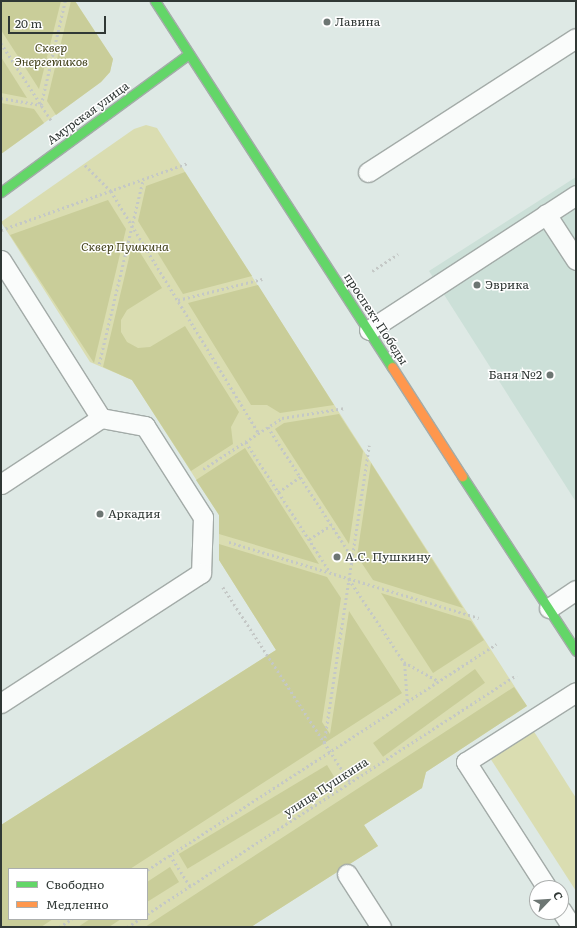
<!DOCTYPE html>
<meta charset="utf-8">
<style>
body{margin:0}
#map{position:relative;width:577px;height:928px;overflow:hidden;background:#dee9e5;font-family:Literata,serif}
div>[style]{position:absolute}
.built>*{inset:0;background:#cce0d8}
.green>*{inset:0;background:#daddb1}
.forest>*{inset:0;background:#c9cd99;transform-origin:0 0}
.path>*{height:2.5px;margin-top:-1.25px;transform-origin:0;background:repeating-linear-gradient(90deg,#c4c8c6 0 2px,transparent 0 5px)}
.roads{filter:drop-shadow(1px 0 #a3aba8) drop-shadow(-1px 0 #a3aba8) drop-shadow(0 1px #a3aba8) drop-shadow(0 -1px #a3aba8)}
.lane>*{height:19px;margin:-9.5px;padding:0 9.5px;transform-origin:9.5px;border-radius:9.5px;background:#fafcfb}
.fast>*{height:9px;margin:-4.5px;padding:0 4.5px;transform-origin:4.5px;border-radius:4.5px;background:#63d668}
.slow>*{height:9px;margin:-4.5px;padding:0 4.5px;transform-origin:4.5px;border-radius:4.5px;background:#ff974d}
.dots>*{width:11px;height:11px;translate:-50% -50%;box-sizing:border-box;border:2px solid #fff;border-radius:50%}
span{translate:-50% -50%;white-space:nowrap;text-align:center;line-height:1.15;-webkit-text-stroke:3px #fff;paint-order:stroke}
.poi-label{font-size:12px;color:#303835}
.left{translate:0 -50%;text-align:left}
.right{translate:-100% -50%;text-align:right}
.park-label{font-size:12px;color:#42411a;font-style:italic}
.street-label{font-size:12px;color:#303835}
.frame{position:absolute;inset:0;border:2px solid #303835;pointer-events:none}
.legend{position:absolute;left:8px;top:868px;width:140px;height:52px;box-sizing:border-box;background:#fff;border:1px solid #acafae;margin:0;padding:5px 7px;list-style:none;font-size:12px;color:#303835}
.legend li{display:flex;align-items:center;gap:8px;height:20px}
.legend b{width:20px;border:1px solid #acafae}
.north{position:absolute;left:529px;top:880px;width:40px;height:40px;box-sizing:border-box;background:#fff;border:1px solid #acafae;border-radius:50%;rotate:65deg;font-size:11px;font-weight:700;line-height:16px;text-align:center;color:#303835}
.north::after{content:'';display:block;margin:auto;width:14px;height:18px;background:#6d7673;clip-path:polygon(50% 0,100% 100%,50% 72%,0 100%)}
.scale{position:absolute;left:8px;top:16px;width:98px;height:18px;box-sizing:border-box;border:2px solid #303835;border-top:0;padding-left:5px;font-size:12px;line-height:14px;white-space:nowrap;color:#303835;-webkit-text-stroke:3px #fff;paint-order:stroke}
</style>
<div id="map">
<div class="built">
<i style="clip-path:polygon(576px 177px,576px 502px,429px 271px)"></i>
</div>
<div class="green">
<i style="clip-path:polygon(1px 1px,75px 1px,113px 59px,110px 72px,101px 82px,1px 154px)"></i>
<i style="clip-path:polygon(evenodd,146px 125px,157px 128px,527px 706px,426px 772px,422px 788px,364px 825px,378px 846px,251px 927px,1px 927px,1px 825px,276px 650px,219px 560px,219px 515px,132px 380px,90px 362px,1px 222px,134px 129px,146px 125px,9px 869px,147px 869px,147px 919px,9px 919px,9px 869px)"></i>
<i style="clip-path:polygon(533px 730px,576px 798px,576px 891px,490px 758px)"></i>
</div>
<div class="forest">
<i style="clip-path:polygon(1px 1px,61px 1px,39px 89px,1px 30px)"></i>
<i style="clip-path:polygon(71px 1px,75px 1px,113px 59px,110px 72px,101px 82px,56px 115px,47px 101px)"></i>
<i style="clip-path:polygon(1px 57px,27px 98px,1px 93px)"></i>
<i style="clip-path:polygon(1px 103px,34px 109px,44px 123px,1px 154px)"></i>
<i style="clip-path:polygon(185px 172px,252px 276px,183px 294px,138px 221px,146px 186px)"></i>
<i style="clip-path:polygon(108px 200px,126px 229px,94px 363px,10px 235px)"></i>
<i style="clip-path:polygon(133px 241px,162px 288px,127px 310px,121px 320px,121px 332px,127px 342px,138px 348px,150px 347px,185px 326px,239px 412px,231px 427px,233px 444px,191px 471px,132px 380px,103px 367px)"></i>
<i style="clip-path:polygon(258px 285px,334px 405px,280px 413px,267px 405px,251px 405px,188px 303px)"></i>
<i style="clip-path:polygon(339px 414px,363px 451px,349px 544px,275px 429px,284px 423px)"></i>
<i style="clip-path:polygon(245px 448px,319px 564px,219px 534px,219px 515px,196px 480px)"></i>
<i style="clip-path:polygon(371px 463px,463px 608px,373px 580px,357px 556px)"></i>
<i style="clip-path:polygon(219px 544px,327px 577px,341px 598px,322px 722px,330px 734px,349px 611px,402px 693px,130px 869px,9px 869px,9px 919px,53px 919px,41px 927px,1px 927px,1px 825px,276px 650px,219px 560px)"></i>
<i style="clip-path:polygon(381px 593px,471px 621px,484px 640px,433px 673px)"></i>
<i style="left:475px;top:669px;width:17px;height:126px;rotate:54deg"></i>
<i style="clip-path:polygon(514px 687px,527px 706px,426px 772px,422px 788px,364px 825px,378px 846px,251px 927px,145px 927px)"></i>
<i style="left:327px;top:765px;width:17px;height:173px;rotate:59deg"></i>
<i style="clip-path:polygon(170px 867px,179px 882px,147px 902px,147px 882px)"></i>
<i style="clip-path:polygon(90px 919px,121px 919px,109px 927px,78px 927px)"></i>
</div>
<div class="path">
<i style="left:1px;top:43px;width:92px;rotate:57deg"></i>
<i style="left:1px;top:98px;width:41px;rotate:9.9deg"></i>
<i style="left:41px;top:105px;width:107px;rotate:-77deg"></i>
<i style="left:85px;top:165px;width:37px;rotate:45deg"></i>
<i style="left:111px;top:191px;width:284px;rotate:58.6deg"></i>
<i style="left:1px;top:230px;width:199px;rotate:-19.7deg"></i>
<i style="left:372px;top:271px;width:31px;rotate:-33deg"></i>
<i style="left:178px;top:300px;width:87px;rotate:-14deg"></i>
<i style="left:99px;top:364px;width:190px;rotate:-76.6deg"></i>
<i style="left:268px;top:427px;width:155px;rotate:57.1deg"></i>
<i style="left:246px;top:442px;width:155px;rotate:57.1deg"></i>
<i style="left:203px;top:469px;width:94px;rotate:-32.8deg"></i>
<i style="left:282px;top:418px;width:64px;rotate:-9deg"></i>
<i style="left:278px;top:492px;width:27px;rotate:-34deg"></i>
<i style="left:309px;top:539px;width:26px;rotate:-32deg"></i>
<i style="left:229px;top:542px;width:261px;rotate:16.9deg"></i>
<i style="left:349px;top:579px;width:100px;rotate:56.5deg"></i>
<i style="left:223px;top:587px;width:233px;rotate:56.9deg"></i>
<i style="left:407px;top:701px;width:39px;rotate:-94deg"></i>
<i style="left:404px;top:662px;width:39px;rotate:29deg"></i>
<i style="left:324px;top:743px;width:301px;rotate:-81.4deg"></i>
<i style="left:170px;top:855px;width:37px;rotate:57deg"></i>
<i style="left:147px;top:870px;width:416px;rotate:-32.9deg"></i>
<i style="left:147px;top:914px;width:440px;rotate:-32.9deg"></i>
<i style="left:59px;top:927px;width:15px;rotate:-32deg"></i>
<i style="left:127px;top:927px;width:15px;rotate:-32deg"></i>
</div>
<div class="roads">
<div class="lane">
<i style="left:368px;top:172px;width:247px;rotate:-32.8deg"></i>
<i style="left:546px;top:214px;width:55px;rotate:56.9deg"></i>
<i style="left:1px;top:260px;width:187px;rotate:57.7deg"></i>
<i style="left:369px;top:330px;width:247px;rotate:-33.1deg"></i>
<i style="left:1px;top:484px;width:120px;rotate:-33.4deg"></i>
<i style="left:101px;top:418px;width:45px;rotate:10.3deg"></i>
<i style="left:145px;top:426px;width:108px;rotate:57.5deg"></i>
<i style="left:203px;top:517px;width:56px;rotate:92deg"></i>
<i style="left:201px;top:573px;width:239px;rotate:147deg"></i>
<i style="left:549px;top:608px;width:32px;rotate:-34deg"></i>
<i style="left:347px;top:874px;width:63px;rotate:57.3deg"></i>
<i style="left:547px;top:888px;width:150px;rotate:-122.7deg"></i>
<i style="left:466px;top:762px;width:130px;rotate:-32.5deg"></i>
<i style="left:561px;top:910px;width:20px;rotate:57deg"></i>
</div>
<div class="fast">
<i style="left:155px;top:1px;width:436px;rotate:57.1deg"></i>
<i style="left:1px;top:192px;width:233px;rotate:-36.3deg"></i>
<i style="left:462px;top:476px;width:209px;rotate:56.9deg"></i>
</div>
<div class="slow">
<i style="left:392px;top:367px;width:130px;rotate:57.3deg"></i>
</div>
</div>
<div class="dots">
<i style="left:327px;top:22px;background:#6d7673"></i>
<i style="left:477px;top:285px;background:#6d7673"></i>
<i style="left:550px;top:375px;background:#6d7673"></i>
<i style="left:100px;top:514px;background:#6d7673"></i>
<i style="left:337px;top:557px;background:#6d7673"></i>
</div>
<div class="poi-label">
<span class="left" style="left:335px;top:22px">Лавина</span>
<span class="left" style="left:485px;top:285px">Эврика</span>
<span class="right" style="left:542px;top:375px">Баня №2</span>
<span class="left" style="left:108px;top:514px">Аркадия</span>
<span class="left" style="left:345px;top:557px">А.С. Пушкину</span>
</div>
<div class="park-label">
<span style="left:51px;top:55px">Сквер<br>Энергетиков</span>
<span style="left:125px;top:247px">Сквер Пушкина</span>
</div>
<div class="street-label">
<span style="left:88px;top:113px;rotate:-36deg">Амурская улица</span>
<span style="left:376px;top:319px;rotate:57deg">проспект Победы</span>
<span style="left:326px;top:787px;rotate:-33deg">улица Пушкина</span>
</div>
<div class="frame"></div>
<ul class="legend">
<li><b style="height:5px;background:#63d668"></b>Свободно</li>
<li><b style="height:5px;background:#ff974d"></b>Медленно</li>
</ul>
<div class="north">С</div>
<div class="scale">20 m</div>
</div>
